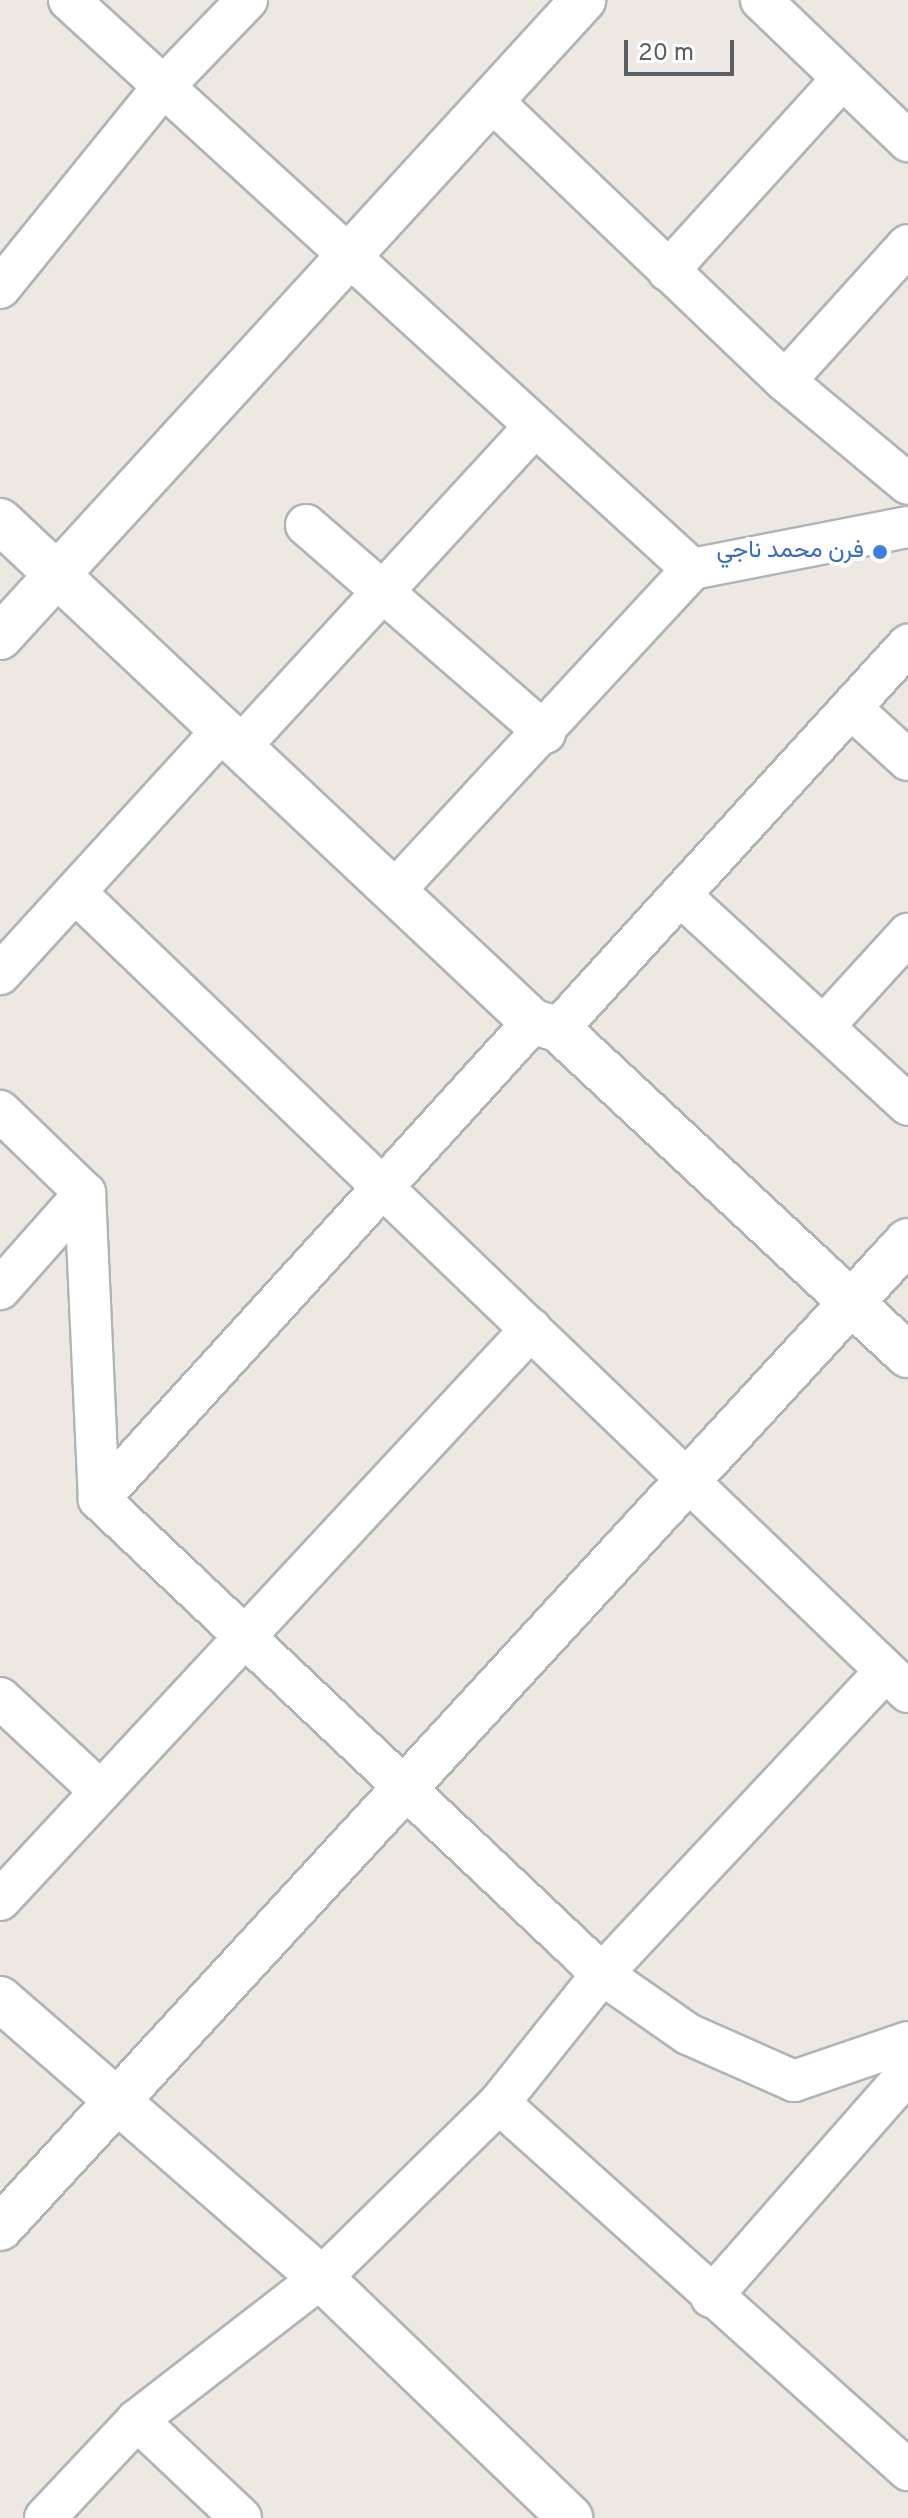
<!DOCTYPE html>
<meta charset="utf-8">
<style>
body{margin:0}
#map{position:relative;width:908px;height:2518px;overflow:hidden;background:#ede8e2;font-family:Overpass,Vazirmatn,sans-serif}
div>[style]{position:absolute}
.roads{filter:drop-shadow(2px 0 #b0b4b7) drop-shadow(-2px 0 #b0b4b7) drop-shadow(0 2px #b0b4b7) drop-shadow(0 -2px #b0b4b7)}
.street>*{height:40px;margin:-20px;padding:0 20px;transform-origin:20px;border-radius:20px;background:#fff}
.secondary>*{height:44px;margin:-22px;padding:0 22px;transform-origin:22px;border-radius:22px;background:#fff}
.dots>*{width:22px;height:22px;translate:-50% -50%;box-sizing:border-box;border:4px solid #fff;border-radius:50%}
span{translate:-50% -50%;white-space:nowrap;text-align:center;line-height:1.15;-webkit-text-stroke:8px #fff;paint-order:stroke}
.shop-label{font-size:24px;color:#366cbe}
.right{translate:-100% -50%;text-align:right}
.scale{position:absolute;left:624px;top:40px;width:110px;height:36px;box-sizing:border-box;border:4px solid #5a5f62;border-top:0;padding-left:10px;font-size:24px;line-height:28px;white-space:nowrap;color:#5a5f62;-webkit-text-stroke:6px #fff;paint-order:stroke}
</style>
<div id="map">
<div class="roads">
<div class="street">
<i style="left:69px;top:0;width:844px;rotate:42.41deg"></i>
<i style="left:692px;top:569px;width:220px;rotate:-11deg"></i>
<i style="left:761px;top:0;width:204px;rotate:43.8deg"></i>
<i style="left:491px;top:100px;width:407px;rotate:43.7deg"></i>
<i style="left:785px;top:381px;width:160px;rotate:39.9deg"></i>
<i style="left:668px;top:271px;width:259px;rotate:-47.8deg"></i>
<i style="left:0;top:288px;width:259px;rotate:-51deg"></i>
<i style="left:163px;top:87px;width:121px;rotate:-46deg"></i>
<i style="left:785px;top:381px;width:183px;rotate:-47.9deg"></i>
<i style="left:306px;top:525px;width:317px;rotate:41deg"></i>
<i style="left:851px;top:708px;width:77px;rotate:42.4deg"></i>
<i style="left:239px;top:748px;width:433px;rotate:-47.4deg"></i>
<i style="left:395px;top:890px;width:437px;rotate:-47.2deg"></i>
<i style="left:75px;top:892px;width:1155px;rotate:43.84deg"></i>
<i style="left:680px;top:895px;width:310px;rotate:42.6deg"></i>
<i style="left:0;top:974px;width:328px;rotate:-47.6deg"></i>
<i style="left:824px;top:1026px;width:125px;rotate:-47.6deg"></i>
<i style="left:558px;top:1029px;width:520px;rotate:-47.65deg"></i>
<i style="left:0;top:1111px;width:118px;rotate:44deg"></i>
<i style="left:85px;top:1193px;width:306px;rotate:87.4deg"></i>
<i style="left:99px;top:1499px;width:692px;rotate:43.36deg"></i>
<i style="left:602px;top:1974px;width:105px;rotate:34.9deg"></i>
<i style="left:688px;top:2034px;width:116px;rotate:23.9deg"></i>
<i style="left:794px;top:2081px;width:120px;rotate:-18.9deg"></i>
<i style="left:0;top:1289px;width:128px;rotate:-48.5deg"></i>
<i style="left:99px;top:1499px;width:645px;rotate:-47.7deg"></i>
<i style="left:0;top:1698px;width:135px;rotate:42.9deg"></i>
<i style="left:0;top:1900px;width:780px;rotate:-47.08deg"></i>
<i style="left:499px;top:2103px;width:550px;rotate:41.9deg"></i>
<i style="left:711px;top:2297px;width:298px;rotate:-48.7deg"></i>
<i style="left:137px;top:2420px;width:143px;rotate:43.3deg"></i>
<i style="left:45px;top:2518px;width:134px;rotate:-46.8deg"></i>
<i style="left:137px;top:2420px;width:232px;rotate:-37.7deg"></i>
<i style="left:321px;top:2278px;width:250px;rotate:-44.5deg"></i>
<i style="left:499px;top:2103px;width:165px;rotate:-51.4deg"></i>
<i style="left:602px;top:1974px;width:415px;rotate:-46.9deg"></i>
</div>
<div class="secondary">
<i style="left:0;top:521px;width:731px;rotate:43.23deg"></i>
<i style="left:533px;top:1022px;width:26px;rotate:16deg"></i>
<i style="left:558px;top:1029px;width:478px;rotate:43deg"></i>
<i style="left:0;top:637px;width:864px;rotate:-47.53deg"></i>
<i style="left:0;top:1999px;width:425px;rotate:41deg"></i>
<i style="left:321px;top:2278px;width:346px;rotate:43.9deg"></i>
<i style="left:0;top:2228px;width:1341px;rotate:-47.39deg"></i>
</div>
</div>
<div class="dots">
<i style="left:880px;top:552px;background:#3f7fe0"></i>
</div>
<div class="shop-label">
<span class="right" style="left:864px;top:552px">فرن محمد ناجي</span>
</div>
<div class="scale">20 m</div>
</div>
